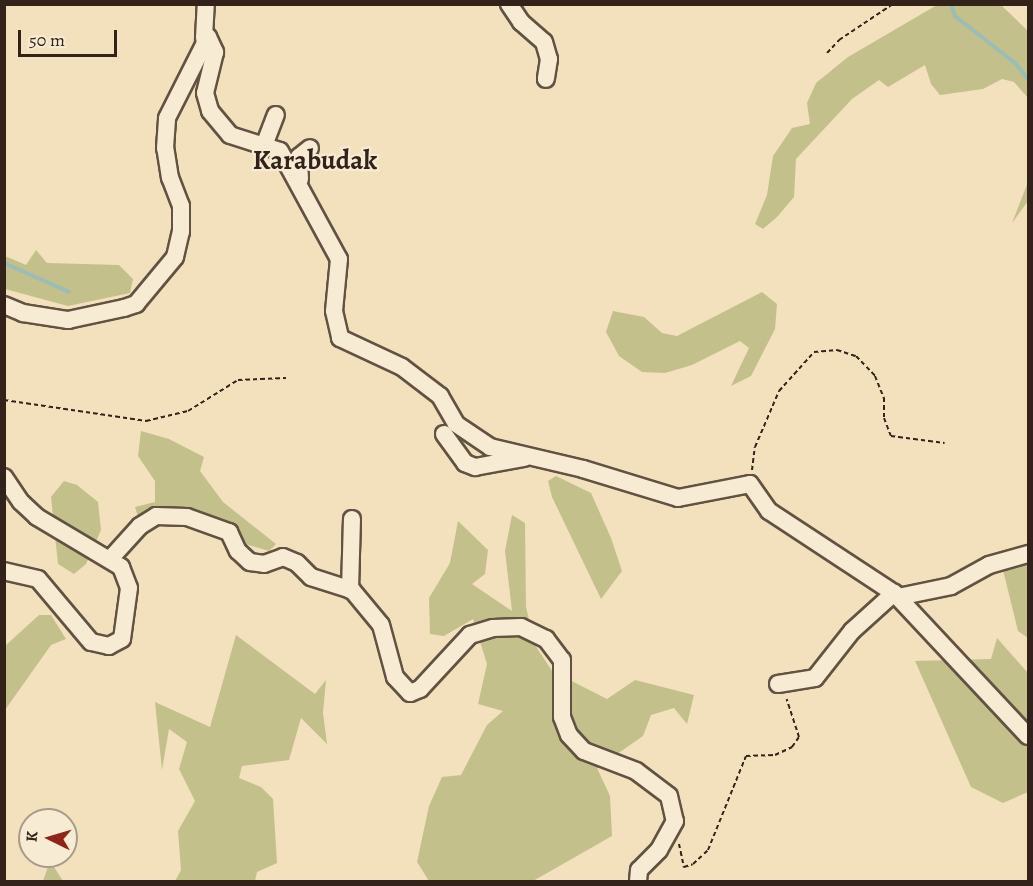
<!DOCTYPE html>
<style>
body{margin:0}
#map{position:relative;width:1033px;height:886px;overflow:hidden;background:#f3e0bd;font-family:Alegreya,serif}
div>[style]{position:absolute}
.green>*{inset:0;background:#c3c08c}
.stream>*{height:4px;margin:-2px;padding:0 2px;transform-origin:2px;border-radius:2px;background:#9cbdb5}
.path>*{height:2px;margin-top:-1px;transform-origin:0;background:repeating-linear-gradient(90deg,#322219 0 4.5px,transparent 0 7.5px)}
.roads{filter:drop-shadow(2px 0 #625242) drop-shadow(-2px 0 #625242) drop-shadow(0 2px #625242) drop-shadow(0 -2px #625242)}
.street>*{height:16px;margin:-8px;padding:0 8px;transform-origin:8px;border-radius:8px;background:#f7ebd4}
span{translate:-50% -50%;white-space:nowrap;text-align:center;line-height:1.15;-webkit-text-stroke:4.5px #f7ebd4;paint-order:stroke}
.quarter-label{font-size:27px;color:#322219;font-weight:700}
.frame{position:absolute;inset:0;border:6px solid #322219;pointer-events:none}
.north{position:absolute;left:18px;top:808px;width:60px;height:60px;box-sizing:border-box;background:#f7ebd4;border:2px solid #a89b89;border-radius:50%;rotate:275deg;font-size:16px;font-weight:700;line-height:24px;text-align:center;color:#322219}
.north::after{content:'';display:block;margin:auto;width:21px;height:27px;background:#8f2418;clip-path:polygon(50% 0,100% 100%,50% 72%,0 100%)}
.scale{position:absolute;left:18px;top:30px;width:99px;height:27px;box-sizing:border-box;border:3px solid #322219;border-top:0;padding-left:8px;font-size:18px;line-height:21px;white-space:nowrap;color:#322219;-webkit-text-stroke:4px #f7ebd4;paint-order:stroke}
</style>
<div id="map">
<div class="green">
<i style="clip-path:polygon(937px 5px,1001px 5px,1028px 31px,1028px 98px,1014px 82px,1002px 79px,983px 89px,940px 95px,931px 84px,925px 65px,888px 87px,879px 80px,852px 99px,796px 159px,794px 197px,777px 217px,763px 229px,755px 224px,767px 195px,773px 156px,792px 128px,810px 124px,807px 103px,816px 83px,848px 57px)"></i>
<i style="clip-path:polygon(1028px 182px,1028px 201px,1012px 223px)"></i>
<i style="clip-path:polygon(36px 250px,47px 263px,119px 265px,133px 279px,130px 293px,68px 306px,5px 289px,5px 256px,26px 265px)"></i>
<i style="clip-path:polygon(762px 292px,777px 304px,775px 329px,751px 376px,731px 386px,749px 348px,740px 341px,692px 365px,665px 373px,642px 372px,619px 356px,606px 332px,613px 311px,644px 317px,662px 333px,677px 336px)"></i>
<i style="clip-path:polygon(141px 431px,169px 439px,204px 457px,200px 471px,223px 502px,276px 544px,269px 551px,242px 543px,232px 525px,139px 520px,135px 507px,155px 502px,155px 481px,138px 456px)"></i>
<i style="clip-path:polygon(556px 476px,591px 493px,611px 538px,622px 571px,601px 599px,552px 497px,548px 481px)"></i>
<i style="clip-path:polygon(64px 481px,77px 485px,98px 502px,101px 530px,86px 564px,74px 574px,58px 564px,51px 497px)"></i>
<i style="clip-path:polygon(512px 515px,525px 523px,526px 607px,535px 645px,552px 671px,607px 699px,635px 680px,694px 695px,687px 724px,674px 708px,651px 715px,643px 736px,597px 768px,610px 796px,612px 836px,533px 881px,429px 881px,417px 862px,429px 806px,442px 777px,461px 775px,487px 725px,503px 711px,478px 704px,487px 664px,473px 619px,444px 636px,430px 634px,429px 598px,450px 563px,458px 521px,488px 550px,485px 574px,472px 584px,512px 611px,505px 551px)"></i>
<i style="clip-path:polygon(1028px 563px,1028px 638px,1018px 631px,1003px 570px)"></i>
<i style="clip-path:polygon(39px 615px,51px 615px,66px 639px,51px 645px,5px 710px,5px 646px)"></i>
<i style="clip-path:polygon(236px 635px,315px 694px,326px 680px,323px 713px,327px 744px,301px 718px,289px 760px,242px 766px,239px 778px,261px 787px,273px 799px,277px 863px,257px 872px,255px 881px,175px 881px,181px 870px,178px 831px,195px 801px,179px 769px,187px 742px,169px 729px,162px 770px,155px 702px,210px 727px)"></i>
<i style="clip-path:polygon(997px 638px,1028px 673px,1028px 792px,1003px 803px,971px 787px,915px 661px,991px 659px)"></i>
<i style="clip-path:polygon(50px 861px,63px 881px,43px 881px)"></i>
</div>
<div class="stream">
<i style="left:951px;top:4px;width:13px;rotate:72deg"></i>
<i style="left:955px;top:16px;width:76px;rotate:38.1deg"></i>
<i style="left:1015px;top:63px;width:21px;rotate:51deg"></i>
<i style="left:4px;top:263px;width:71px;rotate:24deg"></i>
</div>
<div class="path">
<i style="left:827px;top:53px;width:18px;rotate:-47deg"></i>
<i style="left:839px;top:40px;width:65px;rotate:-33.7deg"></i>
<i style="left:4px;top:400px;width:144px;rotate:8.4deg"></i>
<i style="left:146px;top:421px;width:43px;rotate:-13.4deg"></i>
<i style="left:188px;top:411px;width:59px;rotate:-31.8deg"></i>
<i style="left:238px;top:380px;width:48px;rotate:-2.4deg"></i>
<i style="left:752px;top:470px;width:23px;rotate:-83deg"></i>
<i style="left:755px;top:447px;width:61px;rotate:-66.8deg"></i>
<i style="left:779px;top:391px;width:52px;rotate:-48.1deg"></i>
<i style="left:814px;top:352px;width:23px;rotate:-5deg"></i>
<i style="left:837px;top:350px;width:20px;rotate:18deg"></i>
<i style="left:856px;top:356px;width:28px;rotate:46deg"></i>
<i style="left:875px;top:376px;width:24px;rotate:68deg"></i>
<i style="left:884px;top:398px;width:20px;rotate:90deg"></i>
<i style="left:884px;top:418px;width:19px;rotate:69deg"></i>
<i style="left:891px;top:436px;width:54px;rotate:7.4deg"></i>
<i style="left:679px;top:844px;width:24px;rotate:78deg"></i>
<i style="left:684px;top:867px;width:9px;rotate:-18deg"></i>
<i style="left:693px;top:864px;width:21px;rotate:-43deg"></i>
<i style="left:708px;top:850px;width:101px;rotate:-68deg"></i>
<i style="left:746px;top:756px;width:29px;rotate:-2deg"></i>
<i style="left:775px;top:755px;width:19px;rotate:-25deg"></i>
<i style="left:792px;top:747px;width:12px;rotate:-55deg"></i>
<i style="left:799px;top:737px;width:40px;rotate:-108deg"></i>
</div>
<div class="roads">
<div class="street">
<i style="left:509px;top:4px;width:22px;rotate:56deg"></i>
<i style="left:521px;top:22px;width:30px;rotate:41deg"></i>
<i style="left:544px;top:42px;width:18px;rotate:74deg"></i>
<i style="left:549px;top:59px;width:20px;rotate:99deg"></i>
<i style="left:204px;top:38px;width:34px;rotate:-87deg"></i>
<i style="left:265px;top:143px;width:30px;rotate:-69deg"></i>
<i style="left:300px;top:179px;width:22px;rotate:-93deg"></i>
<i style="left:299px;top:157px;width:14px;rotate:-39deg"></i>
<i style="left:4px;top:305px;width:21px;rotate:23deg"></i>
<i style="left:23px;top:313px;width:46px;rotate:8.8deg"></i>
<i style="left:68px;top:320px;width:57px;rotate:-12.1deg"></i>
<i style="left:124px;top:308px;width:13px;rotate:-18deg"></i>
<i style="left:136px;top:304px;width:61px;rotate:-50.3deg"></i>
<i style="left:175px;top:257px;width:26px;rotate:-77deg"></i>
<i style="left:181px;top:232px;width:26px;rotate:-90deg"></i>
<i style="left:181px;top:206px;width:30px;rotate:-111deg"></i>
<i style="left:170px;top:178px;width:30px;rotate:-99deg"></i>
<i style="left:165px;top:148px;width:30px;rotate:-86deg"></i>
<i style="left:167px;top:118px;width:91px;rotate:-63.2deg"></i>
<i style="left:208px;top:37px;width:17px;rotate:65deg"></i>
<i style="left:215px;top:52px;width:42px;rotate:103.7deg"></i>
<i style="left:205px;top:93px;width:19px;rotate:74deg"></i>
<i style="left:210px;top:111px;width:31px;rotate:50deg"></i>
<i style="left:230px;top:135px;width:52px;rotate:17.7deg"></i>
<i style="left:280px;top:151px;width:123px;rotate:61.4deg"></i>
<i style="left:339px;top:259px;width:52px;rotate:95.5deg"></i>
<i style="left:334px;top:311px;width:28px;rotate:77deg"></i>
<i style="left:340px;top:338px;width:68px;rotate:25.1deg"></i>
<i style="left:402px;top:367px;width:48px;rotate:37.3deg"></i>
<i style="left:440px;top:396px;width:32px;rotate:60deg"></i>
<i style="left:456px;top:424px;width:41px;rotate:34.1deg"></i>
<i style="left:490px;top:447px;width:96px;rotate:13.3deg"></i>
<i style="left:583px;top:469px;width:99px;rotate:17deg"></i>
<i style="left:678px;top:498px;width:73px;rotate:-11deg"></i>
<i style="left:750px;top:484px;width:33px;rotate:55deg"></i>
<i style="left:769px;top:511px;width:149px;rotate:33.3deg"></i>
<i style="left:894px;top:593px;width:196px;rotate:46.9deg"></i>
<i style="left:444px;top:434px;width:36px;rotate:54deg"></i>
<i style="left:465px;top:463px;width:11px;rotate:22deg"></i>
<i style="left:475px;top:467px;width:50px;rotate:-10.4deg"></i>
<i style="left:4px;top:477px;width:30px;rotate:56deg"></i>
<i style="left:21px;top:502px;width:22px;rotate:43deg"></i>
<i style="left:37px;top:517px;width:98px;rotate:30.8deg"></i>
<i style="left:121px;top:567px;width:22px;rotate:69deg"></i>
<i style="left:129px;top:588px;width:51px;rotate:97.8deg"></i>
<i style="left:122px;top:639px;width:15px;rotate:152deg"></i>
<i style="left:109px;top:646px;width:18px;rotate:-167deg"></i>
<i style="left:91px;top:642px;width:82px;rotate:-130.1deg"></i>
<i style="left:38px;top:579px;width:35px;rotate:-167deg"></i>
<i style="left:111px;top:558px;width:43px;rotate:-47.8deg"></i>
<i style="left:140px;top:526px;width:19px;rotate:-32deg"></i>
<i style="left:156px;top:516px;width:31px;rotate:2deg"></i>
<i style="left:187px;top:517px;width:45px;rotate:19.7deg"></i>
<i style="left:229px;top:532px;width:21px;rotate:65deg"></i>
<i style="left:238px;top:551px;width:16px;rotate:43deg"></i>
<i style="left:250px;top:562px;width:14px;rotate:8deg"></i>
<i style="left:264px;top:564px;width:20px;rotate:-20deg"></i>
<i style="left:283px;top:557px;width:15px;rotate:23deg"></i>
<i style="left:297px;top:563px;width:20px;rotate:45deg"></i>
<i style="left:311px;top:577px;width:43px;rotate:17.6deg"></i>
<i style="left:352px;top:590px;width:45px;rotate:50.4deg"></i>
<i style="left:381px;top:625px;width:54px;rotate:74.9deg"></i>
<i style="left:395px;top:677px;width:22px;rotate:47deg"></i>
<i style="left:410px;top:693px;width:11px;rotate:-22deg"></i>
<i style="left:420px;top:689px;width:74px;rotate:-47.2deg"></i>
<i style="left:470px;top:635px;width:24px;rotate:-17deg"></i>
<i style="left:493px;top:628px;width:28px;rotate:-2deg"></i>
<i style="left:521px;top:627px;width:28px;rotate:26deg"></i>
<i style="left:546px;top:639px;width:26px;rotate:53deg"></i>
<i style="left:562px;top:660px;width:57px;rotate:90deg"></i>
<i style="left:562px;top:717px;width:19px;rotate:69deg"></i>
<i style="left:569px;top:735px;width:22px;rotate:47deg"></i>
<i style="left:584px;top:751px;width:56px;rotate:21deg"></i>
<i style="left:636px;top:771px;width:41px;rotate:37.1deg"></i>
<i style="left:669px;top:796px;width:26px;rotate:77deg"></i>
<i style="left:675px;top:821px;width:33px;rotate:119deg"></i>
<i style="left:659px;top:850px;width:28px;rotate:135deg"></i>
<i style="left:639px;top:870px;width:12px;rotate:95deg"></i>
<i style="left:350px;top:590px;width:71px;rotate:-88.4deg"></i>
<i style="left:898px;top:597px;width:54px;rotate:-11.7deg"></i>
<i style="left:951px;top:586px;width:43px;rotate:-28.9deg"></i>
<i style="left:989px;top:565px;width:41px;rotate:-15.8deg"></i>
<i style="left:778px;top:684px;width:37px;rotate:-9deg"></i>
<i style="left:815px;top:678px;width:60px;rotate:-51.8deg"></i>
<i style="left:852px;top:631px;width:57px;rotate:-42.1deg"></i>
</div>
</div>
<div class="quarter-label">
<span style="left:315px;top:161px">Karabudak</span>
</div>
<div class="frame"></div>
<div class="north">K</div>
<div class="scale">50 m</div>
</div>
